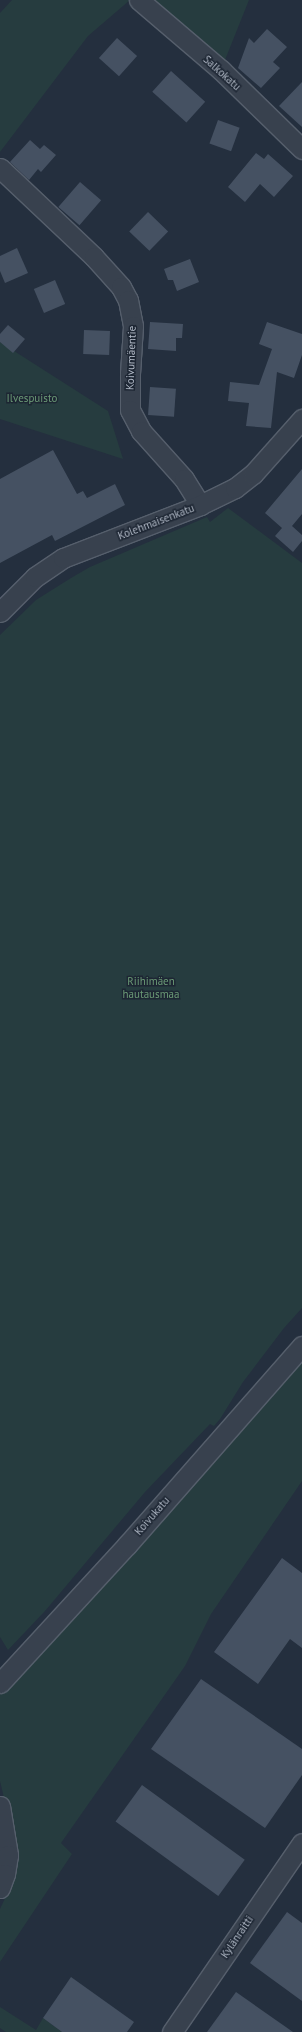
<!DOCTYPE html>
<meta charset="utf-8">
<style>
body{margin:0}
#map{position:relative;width:302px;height:2032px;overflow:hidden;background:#242f3e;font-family:"PT Sans",sans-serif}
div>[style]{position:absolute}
.green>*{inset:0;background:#263c3f}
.building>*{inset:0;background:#455162;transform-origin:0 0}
.roads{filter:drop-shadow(1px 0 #565f6c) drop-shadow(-1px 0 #565f6c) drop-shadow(0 1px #565f6c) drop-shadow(0 -1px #565f6c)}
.street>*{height:19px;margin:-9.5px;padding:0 9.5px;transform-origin:9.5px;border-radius:9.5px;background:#38414e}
span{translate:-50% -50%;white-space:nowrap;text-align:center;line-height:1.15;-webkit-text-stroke:3px #1d2633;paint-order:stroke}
.street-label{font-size:11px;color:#b4bcc9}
.park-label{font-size:11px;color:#6b9a76}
</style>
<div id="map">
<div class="green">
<i style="clip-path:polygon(12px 0,130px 0,88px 36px,0 152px,0 13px)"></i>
<i style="clip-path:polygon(145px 0,249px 0,221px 70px)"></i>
<i style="clip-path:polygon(0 342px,108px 411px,123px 459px,0 419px)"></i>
<i style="clip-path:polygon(228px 508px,302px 563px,302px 1308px,284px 1328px,243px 1382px,220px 1419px,214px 1426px,210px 1424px,145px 1492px,45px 1611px,8px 1650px,0 1637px,0 635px,36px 600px,71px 578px,90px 567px,207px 517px,210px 522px)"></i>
<i style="clip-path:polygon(302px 1356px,302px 1481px,211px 1614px,185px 1666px,61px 1843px,72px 1854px,0 1962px,0 1909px,7px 1894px,14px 1839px,0 1781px,0 1695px,66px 1623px)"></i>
<i style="clip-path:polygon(0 2007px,36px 2030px,43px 2018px,62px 2032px,6px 2032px,0 2028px)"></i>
</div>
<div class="building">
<i style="clip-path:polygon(267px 29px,287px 47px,273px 62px,280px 68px,261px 88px,238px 68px,249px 38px,254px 43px)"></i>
<i style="left:117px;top:38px;width:27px;height:27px;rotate:42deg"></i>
<i style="left:171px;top:71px;width:46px;height:28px;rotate:42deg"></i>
<i style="clip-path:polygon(302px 82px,302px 127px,279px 106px)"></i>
<i style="left:218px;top:120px;width:23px;height:25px;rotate:20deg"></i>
<i style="clip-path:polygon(30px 140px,40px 149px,44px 145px,56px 155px,41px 172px,38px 169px,29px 180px,10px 162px)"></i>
<i style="clip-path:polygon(256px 153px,264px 159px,268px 154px,293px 176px,274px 197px,260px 184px,245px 202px,228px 187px)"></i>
<i style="left:80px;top:182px;width:28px;height:33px;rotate:41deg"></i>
<i style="left:148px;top:212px;width:28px;height:27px;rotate:44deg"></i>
<i style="clip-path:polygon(17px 248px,28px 273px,5px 283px,0 271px,0 256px)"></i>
<i style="clip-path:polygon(190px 259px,199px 282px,177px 291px,173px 280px,168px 280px,164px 269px)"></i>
<i style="left:55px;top:280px;width:26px;height:23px;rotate:67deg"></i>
<i style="clip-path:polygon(150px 322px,183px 324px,182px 338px,176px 338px,176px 351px,148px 349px)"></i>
<i style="clip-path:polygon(267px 322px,302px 334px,302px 355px,294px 378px,277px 372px,271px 428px,246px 426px,249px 403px,228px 401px,230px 382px,259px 385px,272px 349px,259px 344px)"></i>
<i style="clip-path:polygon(8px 325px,25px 339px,13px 353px,0 342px,0 334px)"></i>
<i style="left:84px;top:330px;width:26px;height:24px;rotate:2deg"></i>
<i style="left:150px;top:387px;width:26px;height:28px;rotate:4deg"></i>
<i style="clip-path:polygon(53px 450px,77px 494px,83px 491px,87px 498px,115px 484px,125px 505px,55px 541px,52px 535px,0 563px,0 479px)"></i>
<i style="clip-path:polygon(302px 469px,302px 514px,292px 526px,302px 535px,302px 541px,293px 552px,275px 536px,282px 528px,265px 513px)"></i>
<i style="clip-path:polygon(282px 1558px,302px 1573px,302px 1648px,290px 1639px,258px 1684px,214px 1652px)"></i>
<i style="clip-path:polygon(201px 1679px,302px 1749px,302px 1775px,265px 1828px,151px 1749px)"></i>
<i style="left:142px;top:1785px;width:127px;height:45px;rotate:36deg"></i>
<i style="clip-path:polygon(287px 1912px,302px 1923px,302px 2001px,250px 1963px)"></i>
<i style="clip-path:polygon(71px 1977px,134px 2022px,127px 2032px,62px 2032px,43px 2018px)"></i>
<i style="clip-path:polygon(236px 1992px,293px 2032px,207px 2032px)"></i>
</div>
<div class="roads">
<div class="street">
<i style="left:139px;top:0;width:108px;rotate:40.5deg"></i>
<i style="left:221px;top:70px;width:113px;rotate:44.3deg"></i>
<i style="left:0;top:168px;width:129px;rotate:43.4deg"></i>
<i style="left:94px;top:257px;width:40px;rotate:48deg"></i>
<i style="left:121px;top:287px;width:15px;rotate:62deg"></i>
<i style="left:128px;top:300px;width:26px;rotate:79deg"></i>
<i style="left:133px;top:326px;width:48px;rotate:93.6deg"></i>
<i style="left:130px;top:374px;width:36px;rotate:90deg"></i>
<i style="left:130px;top:410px;width:24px;rotate:62deg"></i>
<i style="left:141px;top:431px;width:64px;rotate:48.1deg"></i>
<i style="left:184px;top:479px;width:31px;rotate:58deg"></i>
<i style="left:0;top:612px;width:49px;rotate:-45deg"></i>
<i style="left:35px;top:577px;width:34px;rotate:-34deg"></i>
<i style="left:63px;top:558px;width:147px;rotate:-21.1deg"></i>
<i style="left:200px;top:505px;width:39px;rotate:-26deg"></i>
<i style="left:235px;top:488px;width:23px;rotate:-38deg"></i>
<i style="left:253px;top:474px;width:74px;rotate:-48.3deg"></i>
<i style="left:0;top:1683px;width:188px;rotate:-47.4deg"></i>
<i style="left:127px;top:1545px;width:265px;rotate:-48.7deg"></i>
<i style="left:0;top:1806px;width:50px;rotate:80.7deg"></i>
<i style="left:8px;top:1855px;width:19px;rotate:99deg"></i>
<i style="left:5px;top:1874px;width:15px;rotate:110deg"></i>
<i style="left:172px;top:2032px;width:229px;rotate:-55.5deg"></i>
</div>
</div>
<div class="street-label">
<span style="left:222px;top:73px;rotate:42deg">Salkokatu</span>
<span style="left:131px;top:358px;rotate:-88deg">Koivumäentie</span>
<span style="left:156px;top:522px;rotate:-21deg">Kolehmaisenkatu</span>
<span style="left:152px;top:1516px;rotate:-49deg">Koivukatu</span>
<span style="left:237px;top:1937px;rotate:-56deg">Kylänraitti</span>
</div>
<div class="park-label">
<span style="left:32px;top:398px">Ilvespuisto</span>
<span style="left:151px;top:988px">Riihimäen<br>hautausmaa</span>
</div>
</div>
